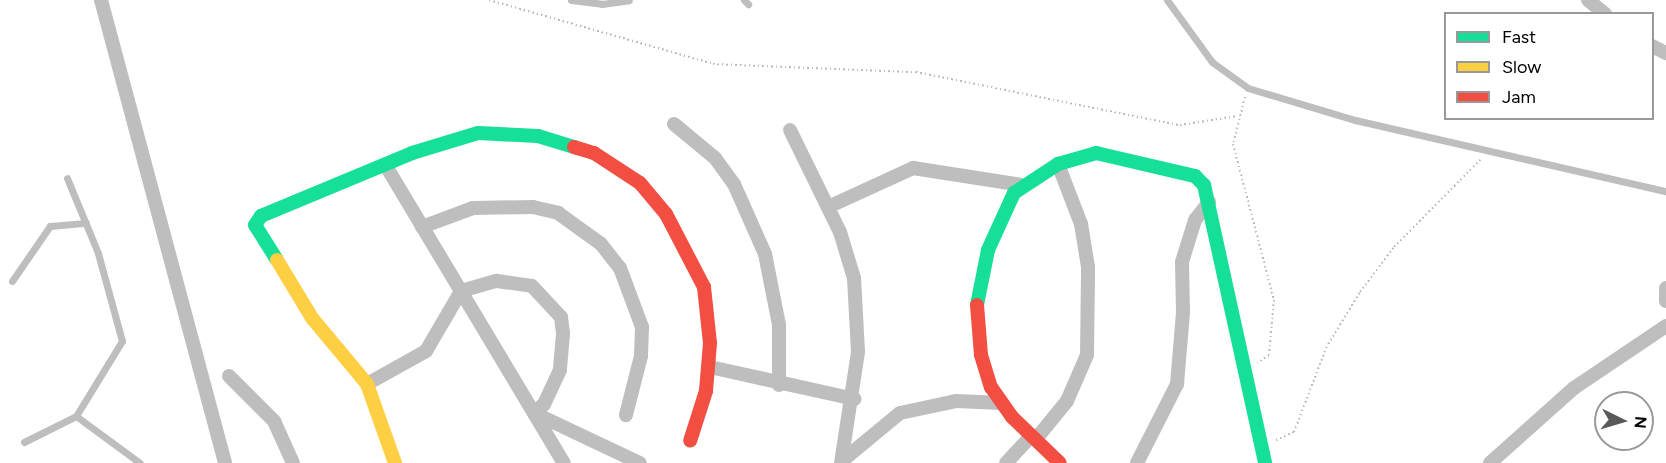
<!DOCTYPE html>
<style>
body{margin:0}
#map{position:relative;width:1666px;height:463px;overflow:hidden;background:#fff;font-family:Figtree,sans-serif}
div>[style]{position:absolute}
.path>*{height:2px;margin-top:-1px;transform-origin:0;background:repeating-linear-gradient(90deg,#b9b9b9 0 1.5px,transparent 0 4.5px)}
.lane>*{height:7px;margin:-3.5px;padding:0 3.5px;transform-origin:3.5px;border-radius:3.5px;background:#bebebe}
.street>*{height:14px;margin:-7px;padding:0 7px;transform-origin:7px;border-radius:7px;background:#bebebe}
.fast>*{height:14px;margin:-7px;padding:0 7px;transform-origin:7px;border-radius:7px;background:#16e098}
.slow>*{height:14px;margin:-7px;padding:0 7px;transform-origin:7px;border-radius:7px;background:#ffcf43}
.jam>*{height:14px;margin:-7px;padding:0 7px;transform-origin:7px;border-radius:7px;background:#f24e42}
span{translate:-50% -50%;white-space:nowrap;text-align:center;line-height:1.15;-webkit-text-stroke:4.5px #fff;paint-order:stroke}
.legend{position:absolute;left:1444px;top:12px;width:210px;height:108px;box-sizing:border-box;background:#fff;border:2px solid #999;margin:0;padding:8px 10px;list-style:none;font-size:18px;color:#000}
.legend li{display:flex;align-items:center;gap:12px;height:30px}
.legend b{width:30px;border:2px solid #999}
.north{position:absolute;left:1594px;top:391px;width:60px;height:60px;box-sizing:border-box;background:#fff;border:2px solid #999;border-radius:50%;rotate:95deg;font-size:16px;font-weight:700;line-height:24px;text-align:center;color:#000}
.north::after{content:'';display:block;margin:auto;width:21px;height:27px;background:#595959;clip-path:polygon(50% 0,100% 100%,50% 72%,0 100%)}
</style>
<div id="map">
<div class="path">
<i style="left:489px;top:0;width:233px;rotate:15.9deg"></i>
<i style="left:713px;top:64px;width:203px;rotate:2.3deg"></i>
<i style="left:916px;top:72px;width:269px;rotate:11.4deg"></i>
<i style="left:1180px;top:125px;width:58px;rotate:-9deg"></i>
<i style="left:1245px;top:97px;width:49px;rotate:104.3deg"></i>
<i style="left:1233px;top:144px;width:161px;rotate:75.3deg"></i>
<i style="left:1274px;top:300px;width:55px;rotate:95.2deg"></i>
<i style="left:1269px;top:355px;width:14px;rotate:146deg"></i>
<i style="left:1276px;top:440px;width:20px;rotate:-24deg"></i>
<i style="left:1294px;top:432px;width:90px;rotate:-69.1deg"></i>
<i style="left:1326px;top:348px;width:66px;rotate:-58.7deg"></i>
<i style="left:1360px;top:292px;width:56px;rotate:-52.9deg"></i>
<i style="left:1394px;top:247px;width:125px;rotate:-45.3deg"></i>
</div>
<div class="lane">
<i style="left:571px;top:0;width:31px;rotate:7deg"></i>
<i style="left:602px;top:4px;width:27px;rotate:-8deg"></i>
<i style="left:744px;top:0;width:6px;rotate:45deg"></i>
<i style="left:1167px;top:0;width:77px;rotate:54deg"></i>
<i style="left:1212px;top:62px;width:44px;rotate:35.8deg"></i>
<i style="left:1248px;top:88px;width:112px;rotate:16.7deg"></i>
<i style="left:1355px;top:120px;width:319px;rotate:12.9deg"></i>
<i style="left:12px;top:281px;width:67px;rotate:-55.4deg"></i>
<i style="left:50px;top:226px;width:36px;rotate:-5deg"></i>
<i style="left:76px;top:416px;width:79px;rotate:36.3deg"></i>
<i style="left:24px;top:442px;width:58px;rotate:-26.6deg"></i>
<i style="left:76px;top:416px;width:88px;rotate:-58.5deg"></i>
<i style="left:122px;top:341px;width:91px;rotate:-105.3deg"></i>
<i style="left:98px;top:253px;width:81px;rotate:-112.5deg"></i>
</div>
<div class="street">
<i style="left:101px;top:0;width:479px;rotate:75deg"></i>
<i style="left:1588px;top:0;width:22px;rotate:39deg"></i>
<i style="left:1652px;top:46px;width:16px;rotate:27deg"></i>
<i style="left:674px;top:124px;width:53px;rotate:39.7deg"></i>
<i style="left:715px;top:158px;width:32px;rotate:54deg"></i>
<i style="left:734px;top:184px;width:77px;rotate:66.1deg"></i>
<i style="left:765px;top:254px;width:72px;rotate:78.8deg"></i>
<i style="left:779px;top:325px;width:60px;rotate:90deg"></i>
<i style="left:790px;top:130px;width:114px;rotate:63.9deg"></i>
<i style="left:840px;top:232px;width:48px;rotate:73.1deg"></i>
<i style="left:854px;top:278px;width:74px;rotate:86.9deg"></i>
<i style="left:858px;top:352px;width:112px;rotate:98.7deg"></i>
<i style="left:386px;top:166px;width:346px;rotate:59.1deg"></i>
<i style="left:828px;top:207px;width:94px;rotate:-24.6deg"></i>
<i style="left:913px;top:168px;width:109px;rotate:8.9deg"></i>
<i style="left:422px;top:227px;width:54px;rotate:-20.4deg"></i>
<i style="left:473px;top:208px;width:60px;rotate:-1deg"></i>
<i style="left:533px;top:207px;width:26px;rotate:13deg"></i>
<i style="left:558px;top:213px;width:53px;rotate:35.8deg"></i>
<i style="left:601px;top:244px;width:31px;rotate:52deg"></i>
<i style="left:620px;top:268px;width:63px;rotate:69.6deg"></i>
<i style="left:642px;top:327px;width:29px;rotate:92deg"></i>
<i style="left:641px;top:356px;width:61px;rotate:104.3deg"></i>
<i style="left:1666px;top:288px;width:13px;rotate:90deg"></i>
<i style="left:710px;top:367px;width:148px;rotate:12.5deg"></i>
<i style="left:229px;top:376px;width:64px;rotate:45deg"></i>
<i style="left:274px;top:421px;width:46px;rotate:65.7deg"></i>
<i style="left:367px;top:384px;width:68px;rotate:-29.2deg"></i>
<i style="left:426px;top:351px;width:69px;rotate:-59.7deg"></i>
<i style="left:461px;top:291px;width:37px;rotate:-16deg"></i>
<i style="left:497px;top:281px;width:35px;rotate:8deg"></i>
<i style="left:532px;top:286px;width:42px;rotate:46.9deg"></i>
<i style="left:561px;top:317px;width:17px;rotate:83deg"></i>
<i style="left:563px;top:334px;width:36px;rotate:95deg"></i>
<i style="left:560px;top:370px;width:38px;rotate:115deg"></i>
<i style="left:544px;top:404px;width:13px;rotate:138deg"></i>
<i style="left:534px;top:413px;width:117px;rotate:25.3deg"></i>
<i style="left:1036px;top:439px;width:49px;rotate:-50.8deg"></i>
<i style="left:1067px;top:401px;width:50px;rotate:-66.5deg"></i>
<i style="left:1087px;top:355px;width:88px;rotate:-89.3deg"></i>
<i style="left:1088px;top:267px;width:44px;rotate:-99.2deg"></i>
<i style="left:1081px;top:224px;width:64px;rotate:-111deg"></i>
<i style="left:842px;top:461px;width:75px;rotate:-39.6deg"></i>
<i style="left:900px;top:413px;width:57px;rotate:-12.1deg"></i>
<i style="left:956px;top:401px;width:45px;rotate:2.5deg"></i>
<i style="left:1006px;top:463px;width:38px;rotate:-47deg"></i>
<i style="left:1137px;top:463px;width:89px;rotate:-63.1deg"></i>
<i style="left:1177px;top:384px;width:71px;rotate:-85.2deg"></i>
<i style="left:1183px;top:313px;width:51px;rotate:-91.1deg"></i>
<i style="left:1182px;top:262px;width:44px;rotate:-72.8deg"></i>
<i style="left:1195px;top:220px;width:23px;rotate:-52deg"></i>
<i style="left:1490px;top:463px;width:113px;rotate:-41.8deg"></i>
<i style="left:1574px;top:388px;width:111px;rotate:-34deg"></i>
</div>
<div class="fast">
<i style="left:277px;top:260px;width:41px;rotate:-122.2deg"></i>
<i style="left:255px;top:225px;width:11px;rotate:-56deg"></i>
<i style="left:261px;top:216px;width:164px;rotate:-22.6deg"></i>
<i style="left:412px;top:153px;width:69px;rotate:-16.9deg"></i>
<i style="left:478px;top:133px;width:60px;rotate:2.9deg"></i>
<i style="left:538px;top:136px;width:38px;rotate:17deg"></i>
<i style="left:977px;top:305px;width:56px;rotate:-78.7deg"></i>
<i style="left:988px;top:250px;width:63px;rotate:-65.5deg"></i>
<i style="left:1014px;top:193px;width:53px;rotate:-33.4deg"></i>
<i style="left:1058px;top:164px;width:40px;rotate:-16deg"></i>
<i style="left:1096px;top:153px;width:102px;rotate:13.1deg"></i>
<i style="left:1195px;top:176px;width:13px;rotate:45deg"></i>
<i style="left:1204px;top:185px;width:285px;rotate:77.6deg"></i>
</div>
<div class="slow">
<i style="left:277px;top:260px;width:68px;rotate:58.9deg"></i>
<i style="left:312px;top:318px;width:86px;rotate:50.2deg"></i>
<i style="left:367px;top:384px;width:84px;rotate:70.5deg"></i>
</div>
<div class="jam">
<i style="left:574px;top:147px;width:21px;rotate:17deg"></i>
<i style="left:594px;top:153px;width:55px;rotate:33.1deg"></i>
<i style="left:640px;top:183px;width:40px;rotate:50deg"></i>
<i style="left:666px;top:214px;width:82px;rotate:62.5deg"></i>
<i style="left:704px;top:287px;width:56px;rotate:83.9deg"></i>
<i style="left:710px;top:343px;width:48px;rotate:94.8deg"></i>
<i style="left:706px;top:391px;width:52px;rotate:107.7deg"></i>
<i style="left:977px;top:305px;width:50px;rotate:85.4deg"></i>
<i style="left:981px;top:355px;width:34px;rotate:73deg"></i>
<i style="left:991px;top:387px;width:37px;rotate:55deg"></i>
<i style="left:1012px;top:417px;width:66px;rotate:43.8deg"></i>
</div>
<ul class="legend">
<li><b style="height:8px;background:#16e098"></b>Fast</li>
<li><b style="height:8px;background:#ffcf43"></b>Slow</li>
<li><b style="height:8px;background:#f24e42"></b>Jam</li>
</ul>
<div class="north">N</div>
</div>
